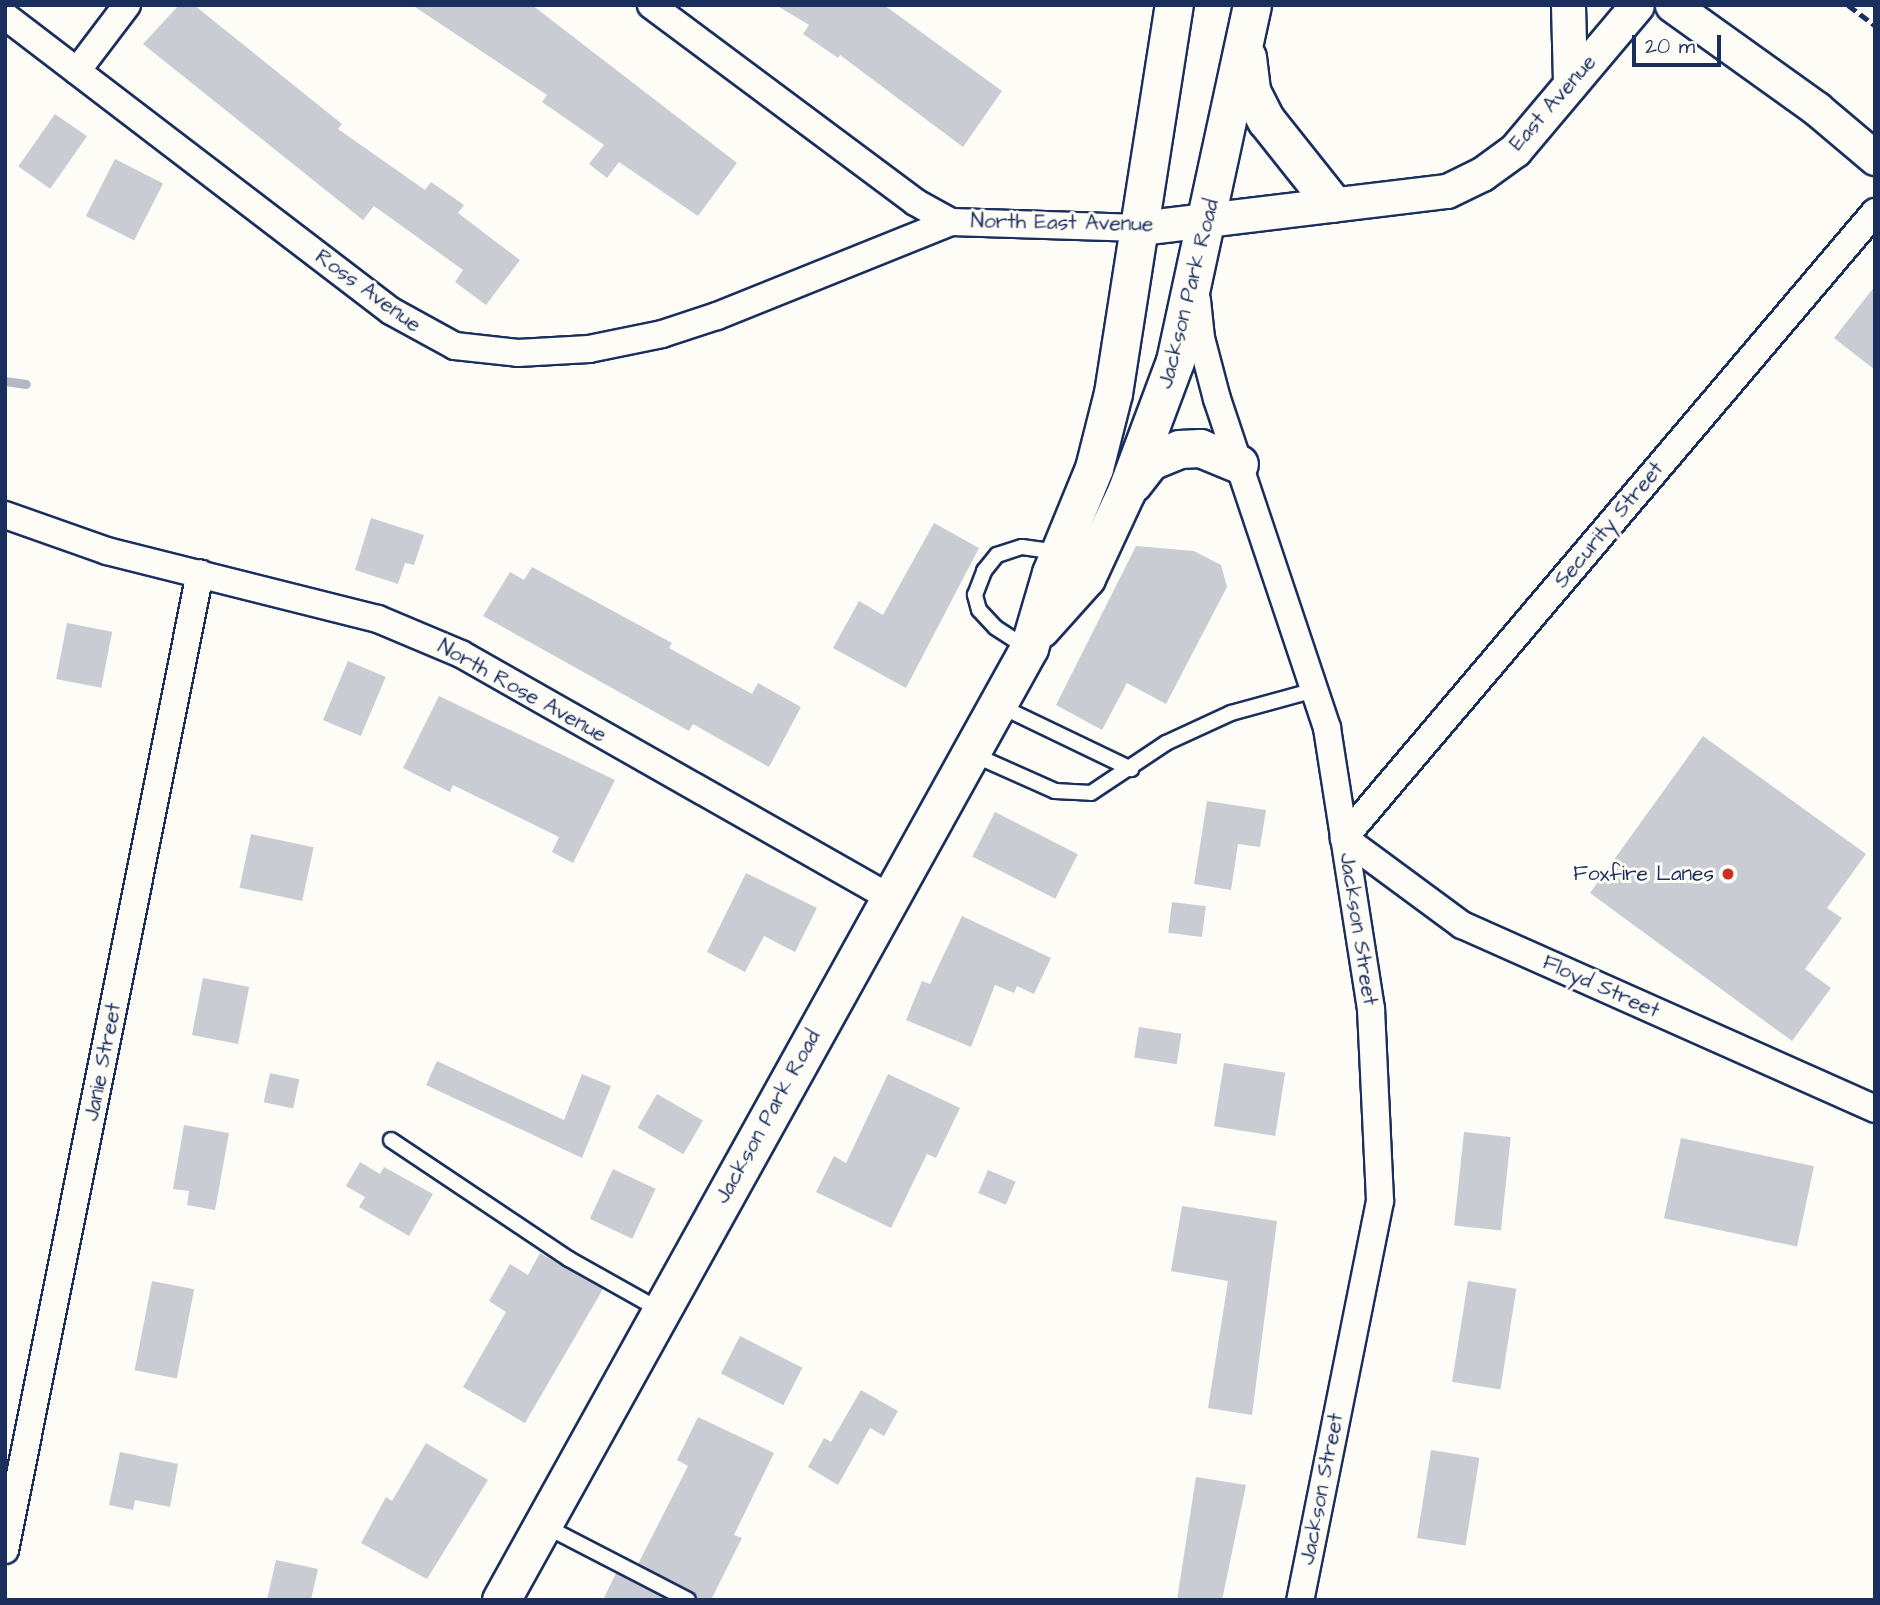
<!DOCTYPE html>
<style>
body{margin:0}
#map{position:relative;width:1880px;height:1605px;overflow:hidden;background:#fdfcf7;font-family:"Architects Daughter",sans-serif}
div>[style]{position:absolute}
.stream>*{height:9px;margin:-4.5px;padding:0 4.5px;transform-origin:4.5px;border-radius:4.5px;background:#b3b8c5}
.building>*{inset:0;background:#c9ccd3;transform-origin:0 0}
.roads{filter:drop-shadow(2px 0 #1b2f5e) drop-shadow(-2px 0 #1b2f5e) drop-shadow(0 2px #1b2f5e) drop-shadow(0 -2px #1b2f5e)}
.service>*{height:14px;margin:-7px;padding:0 7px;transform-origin:7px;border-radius:7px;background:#fdfcf7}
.minor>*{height:26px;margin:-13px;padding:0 13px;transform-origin:13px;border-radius:13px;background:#fdfcf7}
.tertiary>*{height:33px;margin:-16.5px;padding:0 16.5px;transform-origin:16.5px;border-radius:16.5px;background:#fdfcf7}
.secondary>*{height:37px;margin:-18.5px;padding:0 18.5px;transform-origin:18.5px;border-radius:18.5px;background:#fdfcf7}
.rail>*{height:5px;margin-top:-2.5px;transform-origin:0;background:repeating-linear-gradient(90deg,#1b2f5e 0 10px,transparent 0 15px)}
.dots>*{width:19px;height:19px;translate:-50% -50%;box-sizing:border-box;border:4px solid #fdfcf7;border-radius:50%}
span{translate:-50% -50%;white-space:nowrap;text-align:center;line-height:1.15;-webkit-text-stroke:6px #fdfcf7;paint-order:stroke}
.street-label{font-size:21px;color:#1b2f5e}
.poi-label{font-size:21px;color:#1b2f5e}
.right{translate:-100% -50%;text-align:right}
.frame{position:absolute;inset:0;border:7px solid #1b2f5e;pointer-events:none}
.scale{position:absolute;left:1632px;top:35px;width:89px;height:32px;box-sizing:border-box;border:4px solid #1b2f5e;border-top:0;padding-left:9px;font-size:21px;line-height:24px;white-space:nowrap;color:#1b2f5e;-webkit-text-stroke:5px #fdfcf7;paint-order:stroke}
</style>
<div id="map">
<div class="stream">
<i style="left:5px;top:381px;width:21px;rotate:8deg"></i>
</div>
<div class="building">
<i style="clip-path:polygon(179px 5px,194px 5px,342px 124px,338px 129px,425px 190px,431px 182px,464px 205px,458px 213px,520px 260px,486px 305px,455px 282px,463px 270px,374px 206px,363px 220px,143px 44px)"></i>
<i style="clip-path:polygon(412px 5px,532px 5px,737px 163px,698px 216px,619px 162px,607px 178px,589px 164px,604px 145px,542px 102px,547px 95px)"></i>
<i style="clip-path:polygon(776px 5px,884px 5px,1002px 91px,963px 147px,840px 55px,838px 58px,803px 34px,809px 25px)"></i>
<i style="left:55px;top:114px;width:39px;height:64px;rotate:35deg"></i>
<i style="left:115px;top:159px;width:54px;height:64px;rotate:27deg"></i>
<i style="clip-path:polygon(1875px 286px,1875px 370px,1834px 338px)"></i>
<i style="clip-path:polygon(371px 518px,424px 535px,414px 565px,405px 563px,398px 584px,355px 570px)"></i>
<i style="clip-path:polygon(934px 523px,979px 548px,906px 688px,833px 648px,859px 601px,883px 615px)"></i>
<i style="clip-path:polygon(1136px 546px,1194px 551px,1221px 565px,1227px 587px,1166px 704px,1127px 683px,1102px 730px,1056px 705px)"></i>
<i style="clip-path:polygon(532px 567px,672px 643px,669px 648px,752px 694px,758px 683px,801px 707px,769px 767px,693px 724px,689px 731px,483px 616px,510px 572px,524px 580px)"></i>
<i style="left:67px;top:623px;width:46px;height:57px;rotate:11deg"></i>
<i style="left:348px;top:661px;width:41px;height:64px;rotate:23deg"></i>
<i style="clip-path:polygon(439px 696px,615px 780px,573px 863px,552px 852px,559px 837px,453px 785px,450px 792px,403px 768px)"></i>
<i style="clip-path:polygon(1703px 736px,1866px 854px,1827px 908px,1842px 918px,1805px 969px,1831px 988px,1792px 1041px,1590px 893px)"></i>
<i style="clip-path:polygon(1207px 801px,1266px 810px,1260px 847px,1238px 844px,1231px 890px,1194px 884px)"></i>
<i style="left:995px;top:812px;width:93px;height:50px;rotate:27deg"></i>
<i style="left:251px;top:834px;width:64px;height:55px;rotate:12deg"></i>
<i style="clip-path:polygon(746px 873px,817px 908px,795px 952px,764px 936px,745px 972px,707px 952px)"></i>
<i style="left:1172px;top:902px;width:34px;height:31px;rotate:7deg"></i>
<i style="clip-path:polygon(962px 916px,1051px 958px,1034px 994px,1017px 986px,1014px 993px,995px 985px,971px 1047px,906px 1020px,922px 981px,930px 984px)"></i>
<i style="left:203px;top:978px;width:47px;height:58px;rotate:11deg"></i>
<i style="left:1139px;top:1027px;width:43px;height:31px;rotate:9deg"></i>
<i style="clip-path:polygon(437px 1061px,564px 1120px,582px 1074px,611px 1086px,582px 1158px,426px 1085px)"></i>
<i style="left:1224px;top:1063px;width:62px;height:64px;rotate:9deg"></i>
<i style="left:270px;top:1073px;width:30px;height:30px;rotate:12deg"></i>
<i style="clip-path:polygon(888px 1074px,960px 1108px,936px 1158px,927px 1154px,891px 1228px,816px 1192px,834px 1156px,846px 1163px)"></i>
<i style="left:657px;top:1094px;width:53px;height:39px;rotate:30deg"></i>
<i style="clip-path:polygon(184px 1125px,229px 1133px,215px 1210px,187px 1205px,189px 1191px,173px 1189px)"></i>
<i style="left:1464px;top:1132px;width:47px;height:94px;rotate:6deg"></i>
<i style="left:1681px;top:1138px;width:136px;height:82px;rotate:12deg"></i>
<i style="clip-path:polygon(360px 1162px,380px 1174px,384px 1167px,433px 1194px,409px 1236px,359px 1207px,365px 1197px,346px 1186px)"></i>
<i style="left:613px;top:1169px;width:47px;height:55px;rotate:25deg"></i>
<i style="left:988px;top:1170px;width:30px;height:25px;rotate:23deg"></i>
<i style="clip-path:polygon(1182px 1206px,1277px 1221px,1252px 1415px,1208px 1408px,1228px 1281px,1171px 1271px)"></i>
<i style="clip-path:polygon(540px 1253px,603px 1289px,525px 1423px,463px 1387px,506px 1312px,489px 1301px,510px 1264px,528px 1275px)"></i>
<i style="left:152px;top:1281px;width:43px;height:91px;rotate:11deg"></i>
<i style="left:1468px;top:1281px;width:49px;height:102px;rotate:9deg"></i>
<i style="left:740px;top:1336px;width:70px;height:42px;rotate:27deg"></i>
<i style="clip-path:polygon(861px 1390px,898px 1411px,884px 1436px,870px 1428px,838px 1485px,808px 1467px,824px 1438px,831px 1442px)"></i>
<i style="clip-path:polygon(698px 1417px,774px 1453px,734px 1535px,742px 1538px,711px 1600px,698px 1600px,692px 1591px,638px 1564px,688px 1466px,677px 1460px)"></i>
<i style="clip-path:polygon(426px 1443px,488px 1480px,427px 1579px,361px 1543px,386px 1497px,392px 1501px)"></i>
<i style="left:1431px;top:1450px;width:49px;height:89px;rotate:9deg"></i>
<i style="clip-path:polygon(120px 1452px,178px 1464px,170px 1507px,135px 1500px,133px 1510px,109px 1505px)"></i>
<i style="clip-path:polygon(1196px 1477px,1246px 1485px,1222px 1600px,1177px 1600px)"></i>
<i style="clip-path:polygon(276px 1560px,318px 1569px,311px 1600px,267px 1600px)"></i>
<i style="clip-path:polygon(616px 1573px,667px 1600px,603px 1600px)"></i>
</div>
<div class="roads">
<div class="service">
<i style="left:1027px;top:648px;width:38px;rotate:-147deg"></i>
<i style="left:995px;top:627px;width:23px;rotate:-133deg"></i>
<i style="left:979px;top:610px;width:16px;rotate:-105deg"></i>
<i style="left:975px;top:595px;width:26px;rotate:-69deg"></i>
<i style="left:984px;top:571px;width:21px;rotate:-51deg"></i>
<i style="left:997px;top:555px;width:26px;rotate:-18deg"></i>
<i style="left:1022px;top:547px;width:36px;rotate:8deg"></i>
<i style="left:998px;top:705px;width:148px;rotate:25.7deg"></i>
<i style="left:972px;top:754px;width:91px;rotate:24deg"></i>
<i style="left:1055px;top:791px;width:36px;rotate:3deg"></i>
<i style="left:1091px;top:793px;width:90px;rotate:-33.7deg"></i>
<i style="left:1166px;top:743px;width:72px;rotate:-24.8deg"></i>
<i style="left:1231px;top:713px;width:87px;rotate:-15.3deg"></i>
<i style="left:391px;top:1140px;width:214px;rotate:33.8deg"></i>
<i style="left:569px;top:1259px;width:104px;rotate:29.3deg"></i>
<i style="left:543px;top:1525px;width:163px;rotate:27.3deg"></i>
</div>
<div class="minor">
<i style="left:651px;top:5px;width:329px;rotate:36.7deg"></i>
<i style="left:915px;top:202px;width:41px;rotate:29.1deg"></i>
<i style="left:951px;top:222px;width:189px;rotate:1.8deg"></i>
<i style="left:5px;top:16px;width:486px;rotate:37.4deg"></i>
<i style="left:391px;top:311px;width:73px;rotate:28.7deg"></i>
<i style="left:455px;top:346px;width:63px;rotate:6.3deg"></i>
<i style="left:518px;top:353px;width:71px;rotate:-3.2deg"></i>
<i style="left:589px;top:349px;width:75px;rotate:-11.6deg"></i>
<i style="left:662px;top:334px;width:58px;rotate:-18.1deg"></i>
<i style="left:717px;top:316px;width:252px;rotate:-21.9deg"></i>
<i style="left:77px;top:71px;width:83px;rotate:-52.9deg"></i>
<i style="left:1875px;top:212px;width:821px;rotate:130.31deg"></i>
<i style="left:1344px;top:838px;width:147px;rotate:36.4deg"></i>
<i style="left:1462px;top:925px;width:452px;rotate:24deg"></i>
<i style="left:1197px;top:300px;width:38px;rotate:84deg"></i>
<i style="left:1201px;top:338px;width:63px;rotate:75.3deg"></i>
<i style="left:1217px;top:399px;width:347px;rotate:71.5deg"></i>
<i style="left:1327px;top:728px;width:284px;rotate:81.1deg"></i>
<i style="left:1371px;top:1009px;width:192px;rotate:87.3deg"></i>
<i style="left:1380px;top:1201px;width:407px;rotate:101.3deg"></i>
<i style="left:5px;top:515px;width:108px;rotate:19.4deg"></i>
<i style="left:107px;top:551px;width:279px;rotate:14.1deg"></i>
<i style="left:378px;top:619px;width:90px;rotate:22.9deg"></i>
<i style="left:461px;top:654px;width:494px;rotate:29.6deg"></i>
<i style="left:5px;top:1550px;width:996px;rotate:-78.71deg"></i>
</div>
<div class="tertiary">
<i style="left:1568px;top:5px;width:79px;rotate:88.5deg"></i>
<i style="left:1672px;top:5px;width:178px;rotate:35.6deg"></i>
<i style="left:1817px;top:109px;width:76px;rotate:40.2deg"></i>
<i style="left:1140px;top:228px;width:309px;rotate:-6.9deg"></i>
<i style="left:1447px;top:191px;width:39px;rotate:-26deg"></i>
<i style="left:1482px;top:174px;width:41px;rotate:-36deg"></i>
<i style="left:1515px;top:150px;width:189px;rotate:-49.9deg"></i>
</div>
<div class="secondary">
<i style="left:1247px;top:57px;width:34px;rotate:83deg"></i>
<i style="left:1251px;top:91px;width:33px;rotate:63deg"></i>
<i style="left:1266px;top:120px;width:106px;rotate:51.5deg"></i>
<i style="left:1133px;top:483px;width:28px;rotate:-52deg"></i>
<i style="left:1150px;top:461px;width:31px;rotate:-22deg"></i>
<i style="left:1179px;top:449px;width:21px;rotate:-3deg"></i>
<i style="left:1200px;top:448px;width:42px;rotate:22.3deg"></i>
<i style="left:1040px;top:629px;width:69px;rotate:-48deg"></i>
<i style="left:1086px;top:578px;width:95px;rotate:-65.1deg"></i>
<i style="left:1126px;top:492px;width:140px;rotate:-69.5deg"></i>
<i style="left:1175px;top:361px;width:364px;rotate:-77.8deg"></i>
<i style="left:501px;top:1600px;width:1089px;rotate:-60.99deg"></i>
<i style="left:1029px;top:648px;width:78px;rotate:-73.7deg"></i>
<i style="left:1051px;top:573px;width:113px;rotate:-67.7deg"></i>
<i style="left:1094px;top:468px;width:77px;rotate:-75.8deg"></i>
<i style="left:1113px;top:393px;width:393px;rotate:-81.1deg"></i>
</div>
</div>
<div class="rail">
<i style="left:1848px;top:5px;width:34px;rotate:37deg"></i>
</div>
<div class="dots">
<i style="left:1728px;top:874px;background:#c8321e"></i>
</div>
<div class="street-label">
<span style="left:1553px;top:103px;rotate:-49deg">East Avenue</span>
<span style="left:1062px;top:223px;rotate:1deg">North East Avenue</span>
<span style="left:368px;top:291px;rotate:36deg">Ross Avenue</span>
<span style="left:1189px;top:294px;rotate:-76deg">Jackson Park Road</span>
<span style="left:1609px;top:525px;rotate:-50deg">Security Street</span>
<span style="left:522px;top:691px;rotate:29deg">North Rose Avenue</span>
<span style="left:1358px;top:929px;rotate:81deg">Jackson Street</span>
<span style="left:1601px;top:987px;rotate:24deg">Floyd Street</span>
<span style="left:103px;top:1062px;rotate:-79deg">Janie Street</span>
<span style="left:768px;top:1117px;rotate:-61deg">Jackson Park Road</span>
<span style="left:1322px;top:1489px;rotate:-79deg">Jackson Street</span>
</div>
<div class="poi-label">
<span class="right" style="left:1714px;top:874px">Foxfire Lanes</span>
</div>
<div class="frame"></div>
<div class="scale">20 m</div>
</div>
